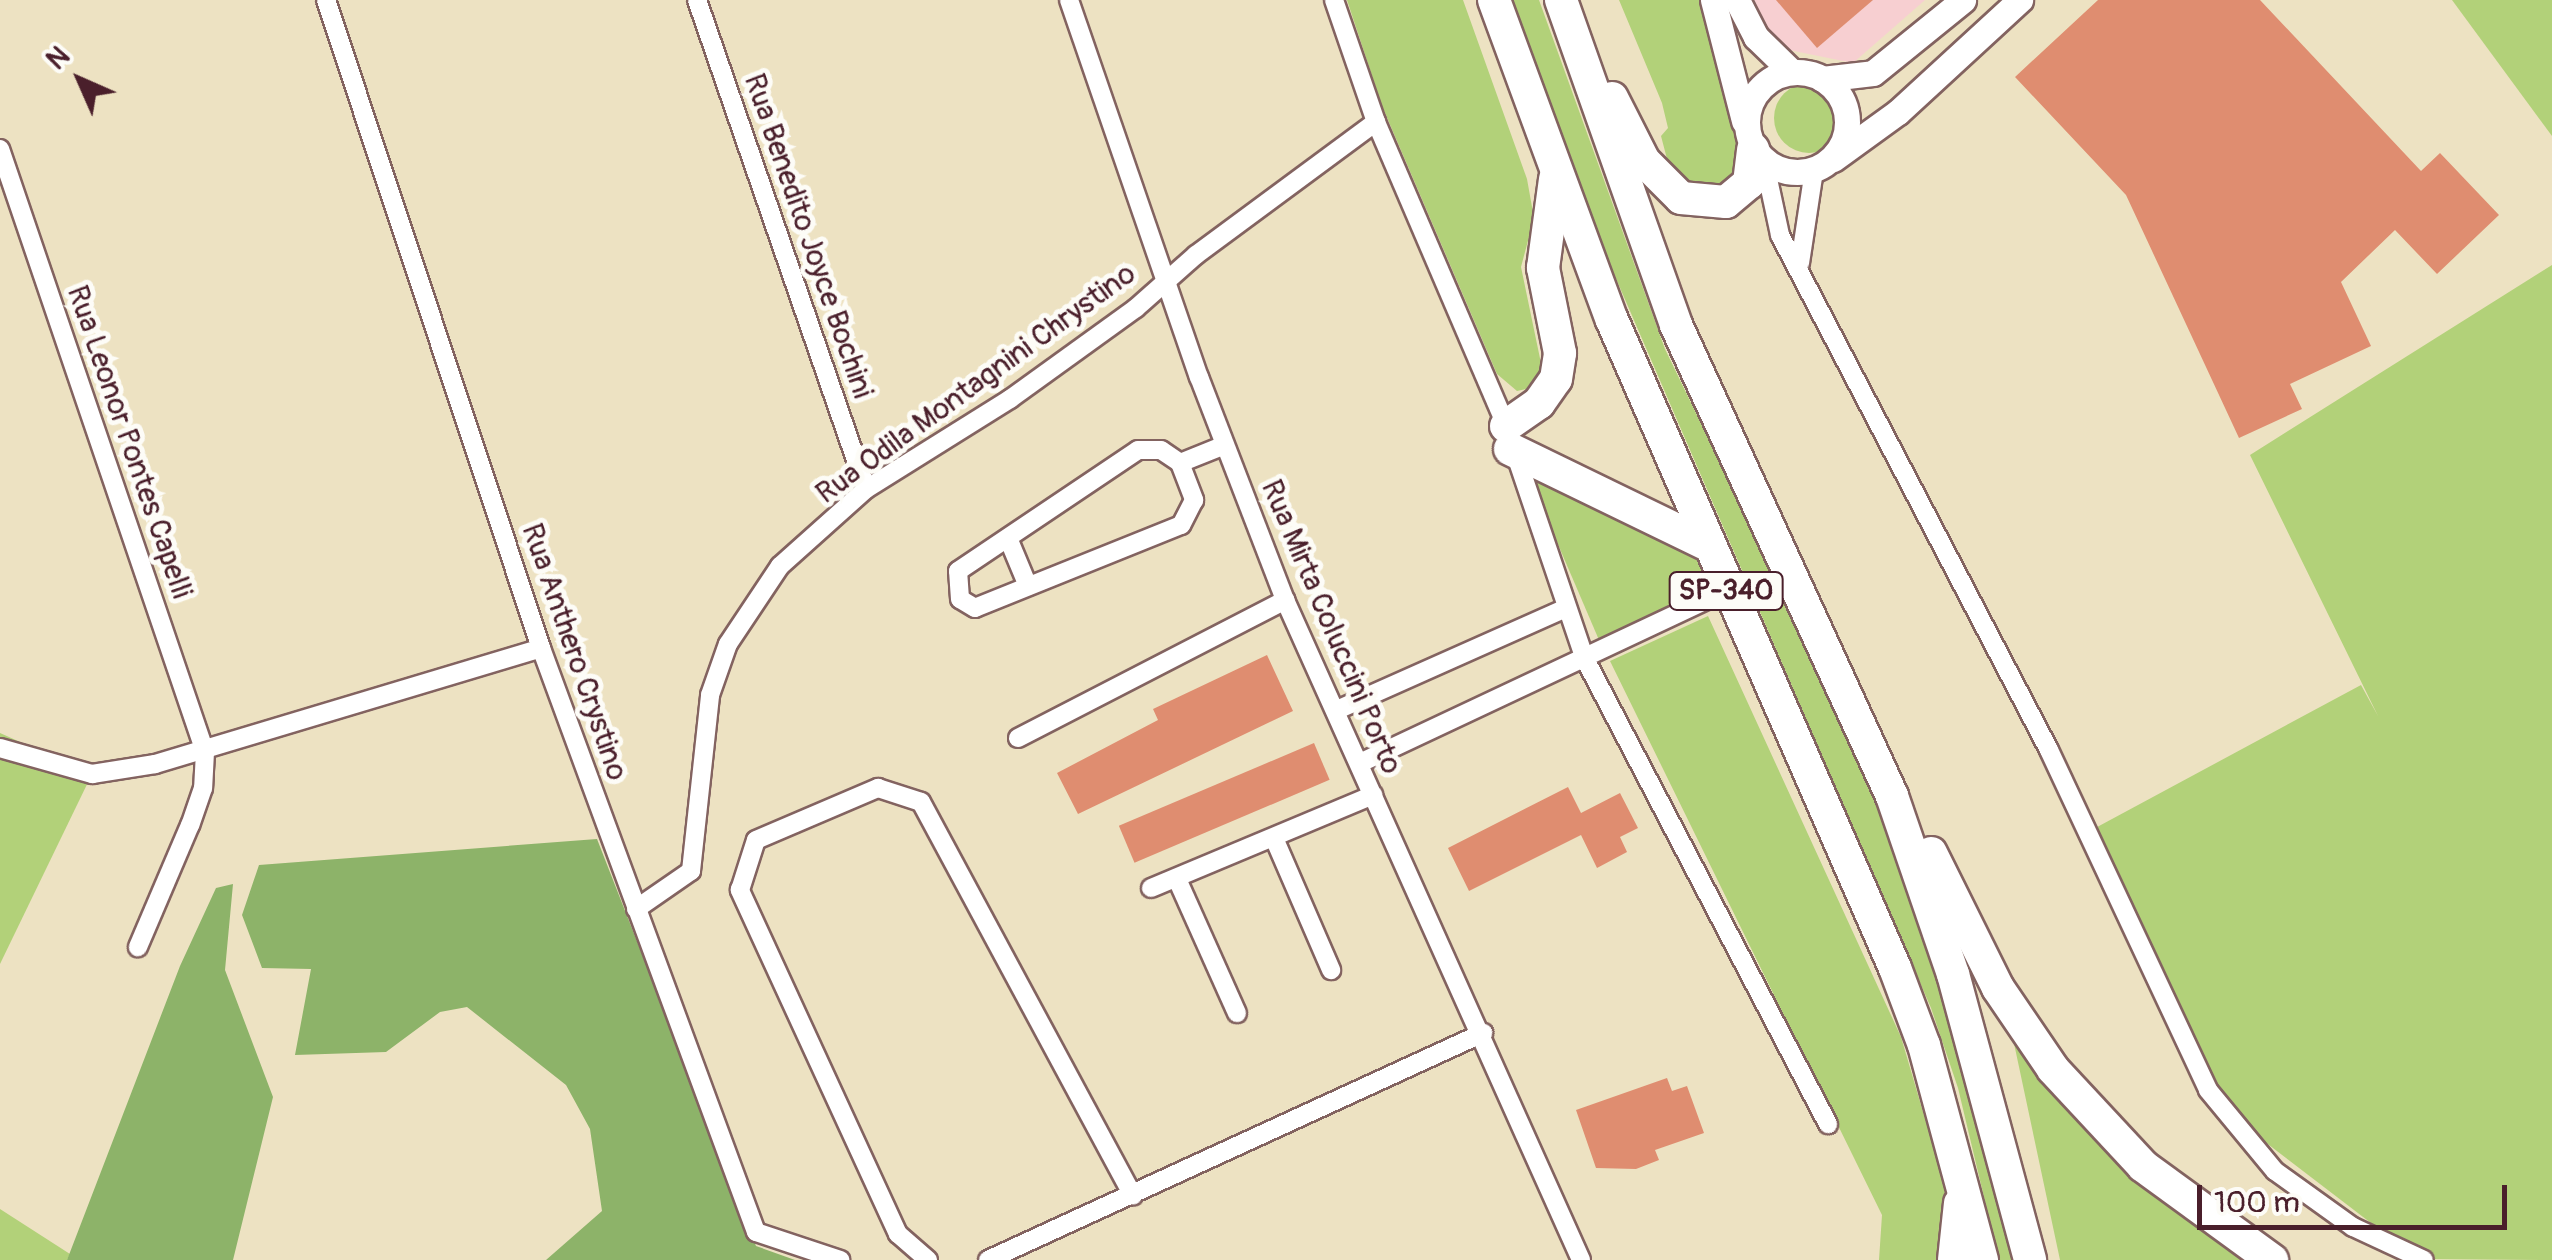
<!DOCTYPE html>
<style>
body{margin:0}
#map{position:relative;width:2552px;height:1260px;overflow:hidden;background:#ede2c2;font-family:Pangolin,sans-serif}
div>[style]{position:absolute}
.built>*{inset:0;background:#f7cfd1}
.green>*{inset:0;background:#b2d179}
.round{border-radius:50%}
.forest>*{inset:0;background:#8db369}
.building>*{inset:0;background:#df8d70;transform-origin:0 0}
.roads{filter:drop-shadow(2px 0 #836360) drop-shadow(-2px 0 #836360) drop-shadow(0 2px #836360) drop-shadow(0 -2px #836360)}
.street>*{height:18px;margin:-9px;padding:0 9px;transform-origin:9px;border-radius:9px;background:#fff}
.secondary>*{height:25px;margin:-12.5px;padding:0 12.5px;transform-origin:12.5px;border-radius:12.5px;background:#fff}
.secondary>.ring{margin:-12.5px;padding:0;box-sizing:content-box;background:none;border:25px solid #fff;border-radius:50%}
.highway>*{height:32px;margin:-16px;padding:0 16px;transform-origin:16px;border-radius:16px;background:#fff}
span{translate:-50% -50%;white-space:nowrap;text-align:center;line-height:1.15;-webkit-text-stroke:10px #fdfcf7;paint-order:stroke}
.shield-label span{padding:2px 8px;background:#fdfcf7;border:2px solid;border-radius:8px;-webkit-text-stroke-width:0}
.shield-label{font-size:28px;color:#4a1f2b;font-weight:700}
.street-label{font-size:30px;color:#4a1f2b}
.north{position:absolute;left:30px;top:30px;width:100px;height:100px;-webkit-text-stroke:8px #fdfcf7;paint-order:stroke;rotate:315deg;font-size:28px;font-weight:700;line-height:40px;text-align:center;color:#4a1f2b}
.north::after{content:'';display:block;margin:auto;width:35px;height:45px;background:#4a1f2b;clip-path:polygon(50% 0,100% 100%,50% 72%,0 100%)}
.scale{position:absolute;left:2197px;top:1185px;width:310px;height:45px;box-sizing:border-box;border:5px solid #4a1f2b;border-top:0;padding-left:12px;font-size:30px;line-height:35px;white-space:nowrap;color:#4a1f2b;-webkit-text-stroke:8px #fdfcf7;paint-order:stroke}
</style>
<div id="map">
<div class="built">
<i style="clip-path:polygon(1745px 0,1925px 0,1853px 63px,1789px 50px,1749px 12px)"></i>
</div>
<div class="green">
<i style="clip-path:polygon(1347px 0,1463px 0,1527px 179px,1534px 218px,1521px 267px,1542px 368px,1526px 389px,1517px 391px,1497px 374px,1382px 106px)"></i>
<i style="clip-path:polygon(1511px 0,1539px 0,1665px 349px,1854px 740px,1919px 899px,2019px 1260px,1999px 1260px,1958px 1088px,1931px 1008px,1592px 223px)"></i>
<i style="clip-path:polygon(1619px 0,1703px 0,1750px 169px,1715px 196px,1672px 178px,1661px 136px,1668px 128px,1662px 103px)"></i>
<i style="clip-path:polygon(2452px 0,2552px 0,2552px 136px)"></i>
<i class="round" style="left:1774px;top:83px;width:70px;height:70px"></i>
<i style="clip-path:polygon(2552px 265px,2552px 1260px,2418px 1259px,2222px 1109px,2086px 833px,2361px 685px,2378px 716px,2250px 455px)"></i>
<i style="clip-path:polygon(1530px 479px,1693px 550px,1714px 588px,1599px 640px)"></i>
<i style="clip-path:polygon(1708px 616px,1901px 1037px,1948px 1197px,1943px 1260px,1879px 1260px,1882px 1215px,1610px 661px)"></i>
<i style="clip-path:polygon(0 733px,92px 774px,0 964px)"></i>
<i style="clip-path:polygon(2012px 1034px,2133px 1179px,2252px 1260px,2060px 1260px)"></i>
<i style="clip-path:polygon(0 1209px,70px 1254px,67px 1260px,0 1260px)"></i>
</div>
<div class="forest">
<i style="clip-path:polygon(597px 839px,756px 1246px,795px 1260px,546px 1260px,602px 1211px,590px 1129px,566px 1085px,467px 1007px,440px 1012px,386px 1052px,295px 1055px,311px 969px,262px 968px,242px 915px,259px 865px)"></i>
<i style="clip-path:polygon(233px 884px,225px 970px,273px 1097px,233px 1260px,67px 1260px,180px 966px,216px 888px)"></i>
</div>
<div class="building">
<i style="clip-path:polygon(1776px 0,1873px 0,1817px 48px)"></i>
<i style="clip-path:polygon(2098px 0,2260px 0,2421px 171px,2440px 153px,2499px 215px,2437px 274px,2395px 230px,2341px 282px,2371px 346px,2290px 384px,2302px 409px,2239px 438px,2126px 195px,2015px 77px)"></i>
<i style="clip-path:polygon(1267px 655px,1293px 711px,1078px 814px,1057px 773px,1158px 720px,1153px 709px)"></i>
<i style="left:1314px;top:743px;width:40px;height:212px;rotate:67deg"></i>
<i style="clip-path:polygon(1568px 787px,1581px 813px,1620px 793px,1638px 828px,1620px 837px,1627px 852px,1597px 868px,1581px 835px,1469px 891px,1448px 848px)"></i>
<i style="clip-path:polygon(1667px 1078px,1672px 1091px,1687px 1086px,1704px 1133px,1655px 1150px,1659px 1160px,1636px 1169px,1596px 1168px,1576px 1110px)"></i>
</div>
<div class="roads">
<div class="street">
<i style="left:326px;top:0;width:683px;rotate:71.64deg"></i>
<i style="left:541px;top:648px;width:622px;rotate:69.79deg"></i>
<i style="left:756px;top:1232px;width:89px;rotate:18.4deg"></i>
<i style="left:697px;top:0;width:517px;rotate:70.93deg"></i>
<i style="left:1069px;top:0;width:399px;rotate:71deg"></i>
<i style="left:1199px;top:377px;width:239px;rotate:68.9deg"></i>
<i style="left:1285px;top:600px;width:723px;rotate:65.84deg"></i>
<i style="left:1334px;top:0;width:129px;rotate:71deg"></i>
<i style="left:1376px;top:122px;width:331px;rotate:66.8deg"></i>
<i style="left:1506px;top:426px;width:246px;rotate:71.3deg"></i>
<i style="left:1585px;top:659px;width:525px;rotate:62.41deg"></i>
<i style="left:0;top:149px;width:637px;rotate:71.22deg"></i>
<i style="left:205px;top:752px;width:36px;rotate:93deg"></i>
<i style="left:203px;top:788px;width:39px;rotate:109deg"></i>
<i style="left:190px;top:825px;width:133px;rotate:113.1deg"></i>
<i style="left:1765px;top:165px;width:72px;rotate:77.9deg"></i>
<i style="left:1780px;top:235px;width:581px;rotate:62.42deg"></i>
<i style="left:2049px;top:750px;width:375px;rotate:64.9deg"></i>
<i style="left:2208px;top:1090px;width:105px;rotate:50.4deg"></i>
<i style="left:2275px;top:1171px;width:96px;rotate:35.7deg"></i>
<i style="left:2353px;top:1227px;width:78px;rotate:24.9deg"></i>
<i style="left:1800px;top:263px;width:94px;rotate:-81.4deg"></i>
<i style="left:1138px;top:450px;width:23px"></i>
<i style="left:1161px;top:450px;width:23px;rotate:34deg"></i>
<i style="left:1180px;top:463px;width:40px;rotate:69deg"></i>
<i style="left:1194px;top:500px;width:28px;rotate:117deg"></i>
<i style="left:1181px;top:525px;width:222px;rotate:158.1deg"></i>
<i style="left:975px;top:608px;width:17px;rotate:-149deg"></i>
<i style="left:960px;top:599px;width:28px;rotate:-94deg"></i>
<i style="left:958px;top:571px;width:217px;rotate:-33.9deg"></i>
<i style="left:1180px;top:463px;width:48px;rotate:-21.8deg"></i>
<i style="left:1008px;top:538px;width:52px;rotate:67.4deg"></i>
<i style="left:1337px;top:710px;width:248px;rotate:-24deg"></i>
<i style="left:1018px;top:738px;width:301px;rotate:-27.3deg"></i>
<i style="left:0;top:748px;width:96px;rotate:15.8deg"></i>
<i style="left:92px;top:774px;width:64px;rotate:-9deg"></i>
<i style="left:155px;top:764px;width:403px;rotate:-16.7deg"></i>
<i style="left:1360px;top:763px;width:404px;rotate:-25.2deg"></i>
<i style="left:1274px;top:838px;width:144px;rotate:66.6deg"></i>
<i style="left:1177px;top:879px;width:147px;rotate:65.9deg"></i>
<i style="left:1151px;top:888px;width:241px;rotate:-22.7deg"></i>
<i style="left:636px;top:909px;width:67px;rotate:-34.6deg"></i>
<i style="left:691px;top:871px;width:177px;rotate:-83.8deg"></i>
<i style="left:710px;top:695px;width:54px;rotate:-70.6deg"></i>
<i style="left:728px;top:644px;width:94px;rotate:-56.3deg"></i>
<i style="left:780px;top:566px;width:115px;rotate:-41.8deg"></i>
<i style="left:866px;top:489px;width:170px;rotate:-32deg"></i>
<i style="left:1010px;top:399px;width:155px;rotate:-35.8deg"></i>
<i style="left:1136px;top:308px;width:80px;rotate:-41.5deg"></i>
<i style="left:1196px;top:255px;width:224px;rotate:-36.5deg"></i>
<i style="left:928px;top:1260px;width:40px;rotate:-139deg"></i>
<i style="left:898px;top:1234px;width:379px;rotate:-114.7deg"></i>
<i style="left:740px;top:890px;width:52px;rotate:-72.3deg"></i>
<i style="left:756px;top:840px;width:133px;rotate:-23.1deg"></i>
<i style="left:878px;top:788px;width:45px;rotate:18deg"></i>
<i style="left:921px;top:802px;width:447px;rotate:61.7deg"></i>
<i style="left:988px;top:1260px;width:545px;rotate:-24.64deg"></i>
</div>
<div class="secondary">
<i style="left:1713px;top:0;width:125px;rotate:75.6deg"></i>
<i style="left:1737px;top:0;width:42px;rotate:62.8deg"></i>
<i style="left:1756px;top:37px;width:50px;rotate:44.2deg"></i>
<i class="ring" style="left:1747px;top:72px;width:75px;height:75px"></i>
<i style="left:1822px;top:79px;width:51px;rotate:-6.7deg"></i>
<i style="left:1873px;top:73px;width:116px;rotate:-39deg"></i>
<i style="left:1833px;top:159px;width:80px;rotate:-35.9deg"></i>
<i style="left:1898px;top:112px;width:166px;rotate:-42.6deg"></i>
</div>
<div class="highway">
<i style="left:1494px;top:0;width:341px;rotate:69.8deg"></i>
<i style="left:1612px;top:320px;width:707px;rotate:66.41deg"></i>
<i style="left:1895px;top:968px;width:82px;rotate:69.4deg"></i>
<i style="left:1924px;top:1045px;width:223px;rotate:74.9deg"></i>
<i style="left:1561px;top:0;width:345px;rotate:70.5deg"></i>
<i style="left:1676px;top:325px;width:518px;rotate:65.36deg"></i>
<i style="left:1892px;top:796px;width:188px;rotate:71.1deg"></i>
<i style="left:1953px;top:974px;width:296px;rotate:74.9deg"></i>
<i style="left:1612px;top:98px;width:71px;rotate:63.1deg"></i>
<i style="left:1644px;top:161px;width:52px;rotate:45deg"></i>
<i style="left:1681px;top:198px;width:45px;rotate:5.1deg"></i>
<i style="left:1726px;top:202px;width:30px;rotate:-40deg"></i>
<i style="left:1749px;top:183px;width:34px;rotate:-83deg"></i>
<i style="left:1506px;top:426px;width:40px;rotate:-34.9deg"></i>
<i style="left:1539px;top:403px;width:29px;rotate:-55deg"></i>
<i style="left:1556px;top:379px;width:26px;rotate:-81deg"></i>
<i style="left:1560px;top:353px;width:87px;rotate:-101.3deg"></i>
<i style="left:1543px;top:268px;width:90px;rotate:-82.3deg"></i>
<i style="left:1510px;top:449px;width:222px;rotate:25.9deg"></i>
<i style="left:1931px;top:853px;width:151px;rotate:63.6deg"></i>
<i style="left:1998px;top:988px;width:98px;rotate:55.8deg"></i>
<i style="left:2053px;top:1069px;width:132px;rotate:47.1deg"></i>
<i style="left:2143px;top:1166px;width:160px;rotate:36.1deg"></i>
<i style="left:1954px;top:1260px;width:57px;rotate:-84deg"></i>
</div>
</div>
<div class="shield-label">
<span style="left:1726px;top:591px">SP-340</span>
</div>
<div class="street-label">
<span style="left:808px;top:236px;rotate:71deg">Rua Benedito Joyce Bochini</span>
<span style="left:976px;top:384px;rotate:-36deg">Rua Odila Montagnini Chrystino</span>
<span style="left:129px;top:442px;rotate:71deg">Rua Leonor Pontes Capelli</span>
<span style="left:1331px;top:627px;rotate:67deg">Rua Mirta Coluccini Porto</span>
<span style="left:574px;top:652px;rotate:71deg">Rua Anthero Crystino</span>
</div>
<div class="north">N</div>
<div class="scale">100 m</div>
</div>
